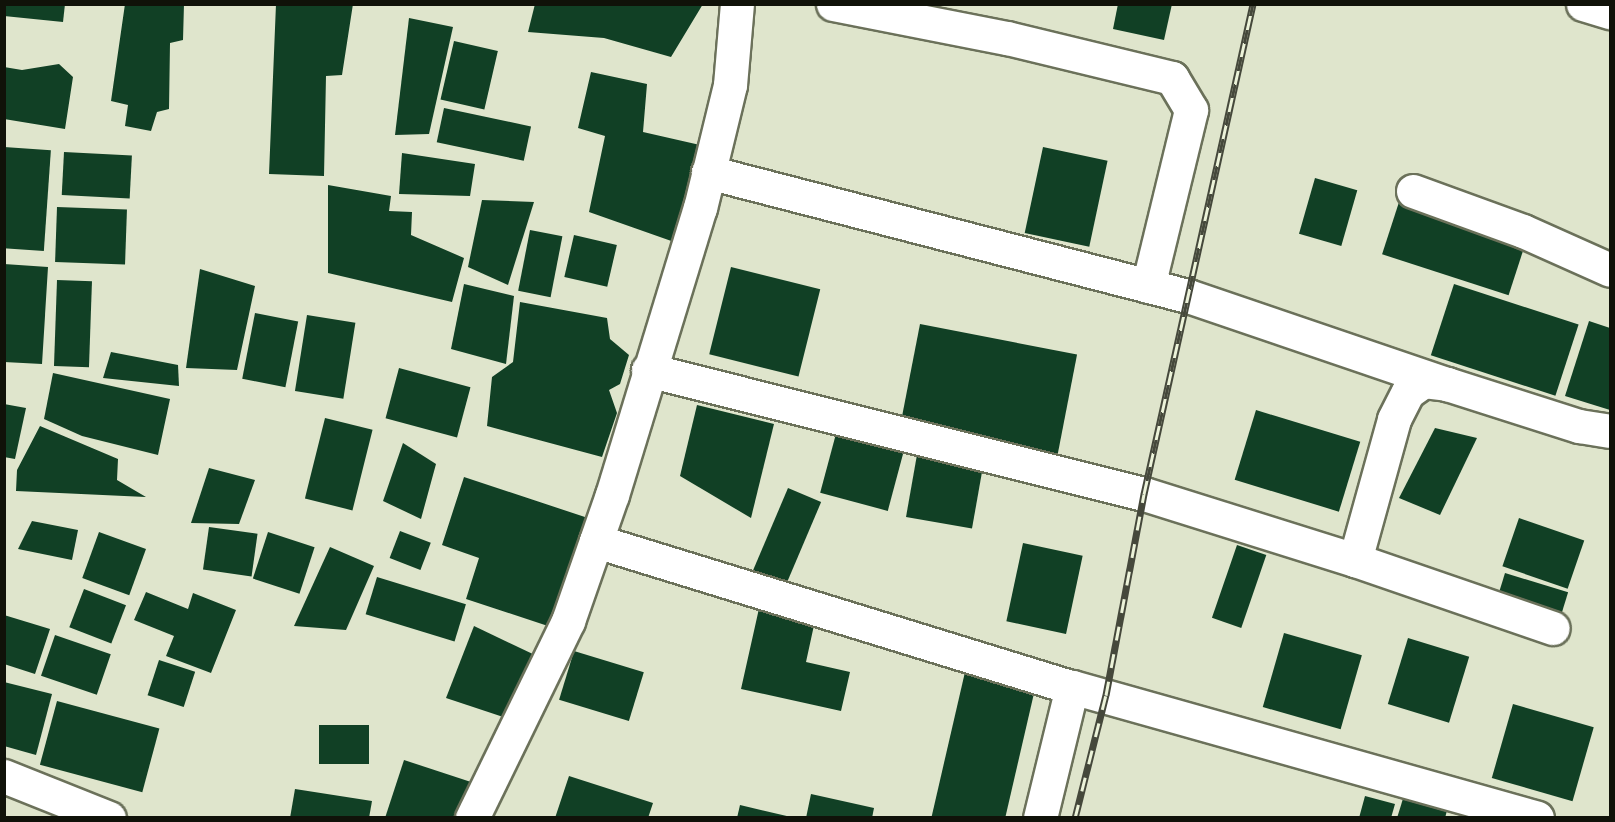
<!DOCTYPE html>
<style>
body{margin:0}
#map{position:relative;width:1615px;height:822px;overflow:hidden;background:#dfe5cc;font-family:Quicksand,sans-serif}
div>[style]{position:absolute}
.building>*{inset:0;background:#114025;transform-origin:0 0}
.roads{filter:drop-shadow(2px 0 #6b715a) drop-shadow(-2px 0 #6b715a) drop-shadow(0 2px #6b715a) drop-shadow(0 -2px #6b715a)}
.minor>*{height:33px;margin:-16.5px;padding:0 16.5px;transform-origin:16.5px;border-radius:16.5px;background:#fff}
.rail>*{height:7px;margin-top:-3.5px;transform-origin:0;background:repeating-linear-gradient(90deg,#ecf3d9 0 14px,#45483b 0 28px);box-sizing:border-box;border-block:2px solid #45483b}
span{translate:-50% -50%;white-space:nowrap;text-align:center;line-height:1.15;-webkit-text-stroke:6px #ecf3d9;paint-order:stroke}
.frame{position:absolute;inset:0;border:6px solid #101209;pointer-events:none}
</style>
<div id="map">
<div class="building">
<i style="clip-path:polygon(4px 4px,65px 4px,63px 22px,4px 16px)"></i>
<i style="clip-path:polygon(125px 4px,184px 4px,183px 40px,170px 43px,169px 109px,157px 112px,151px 131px,125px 126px,128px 105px,111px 101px)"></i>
<i style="clip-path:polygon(276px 4px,353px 4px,342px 75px,326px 76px,324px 176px,269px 174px)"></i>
<i style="clip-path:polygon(535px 4px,703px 4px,671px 57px,604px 38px,528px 32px)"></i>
<i style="clip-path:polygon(1118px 4px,1172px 4px,1164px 40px,1113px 29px)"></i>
<i style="clip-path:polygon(409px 18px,453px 27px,429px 134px,395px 135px)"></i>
<i style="left:454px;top:41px;width:45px;height:60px;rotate:13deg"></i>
<i style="clip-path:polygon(59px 64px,73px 77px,65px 129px,4px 119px,4px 67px,22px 70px)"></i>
<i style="clip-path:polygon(591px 72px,647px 84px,643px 132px,700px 145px,677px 243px,589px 212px,605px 136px,578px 128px)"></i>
<i style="left:444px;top:108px;width:89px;height:35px;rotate:12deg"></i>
<i style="left:4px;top:147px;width:47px;height:101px;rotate:4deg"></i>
<i style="left:1043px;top:147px;width:66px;height:88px;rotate:12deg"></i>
<i style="left:64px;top:152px;width:68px;height:43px;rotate:3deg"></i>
<i style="clip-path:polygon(402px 153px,475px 164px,470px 196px,399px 194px)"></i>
<i style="left:1315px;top:178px;width:44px;height:58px;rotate:16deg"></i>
<i style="clip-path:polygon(328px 185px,391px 196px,389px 211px,412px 212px,411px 235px,464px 258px,452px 302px,328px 273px)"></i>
<i style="left:1400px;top:199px;width:133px;height:58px;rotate:18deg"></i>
<i style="clip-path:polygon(482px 200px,534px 202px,508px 285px,468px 267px)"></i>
<i style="left:57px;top:207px;width:70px;height:55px;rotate:2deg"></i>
<i style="left:530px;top:230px;width:33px;height:62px;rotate:11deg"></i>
<i style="left:574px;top:235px;width:44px;height:43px;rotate:13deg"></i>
<i style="clip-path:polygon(4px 264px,48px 267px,42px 364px,4px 362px)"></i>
<i style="left:731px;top:267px;width:92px;height:90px;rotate:14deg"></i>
<i style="clip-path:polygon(200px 269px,255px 286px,237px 370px,186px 368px)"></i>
<i style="left:57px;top:280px;width:35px;height:86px;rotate:2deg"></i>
<i style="clip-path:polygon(464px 284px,514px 296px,506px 364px,451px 349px)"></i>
<i style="left:1454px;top:284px;width:131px;height:75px;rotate:18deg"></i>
<i style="clip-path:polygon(520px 302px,607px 318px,610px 339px,629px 355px,620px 384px,609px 390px,617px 413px,602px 457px,487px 426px,492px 377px,513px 362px)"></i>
<i style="left:255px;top:313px;width:44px;height:67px;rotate:11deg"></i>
<i style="left:307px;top:315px;width:49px;height:77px;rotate:9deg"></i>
<i style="clip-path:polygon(1589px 321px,1610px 328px,1610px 410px,1565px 396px)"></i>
<i style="left:920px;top:324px;width:160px;height:103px;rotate:11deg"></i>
<i style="clip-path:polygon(111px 352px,178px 365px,179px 386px,103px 378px)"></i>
<i style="left:399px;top:368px;width:74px;height:52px;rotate:15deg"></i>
<i style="clip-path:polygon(53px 373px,170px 399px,158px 455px,82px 436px,44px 419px)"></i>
<i style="clip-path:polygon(4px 404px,26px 408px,15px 459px,4px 457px)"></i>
<i style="clip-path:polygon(697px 405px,774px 424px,751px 518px,680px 476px)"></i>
<i style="left:1256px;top:410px;width:109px;height:73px;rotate:17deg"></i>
<i style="left:325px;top:418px;width:49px;height:83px;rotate:14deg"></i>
<i style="clip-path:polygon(40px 426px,118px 459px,117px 480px,146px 497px,16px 491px,17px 470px)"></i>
<i style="clip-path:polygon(1435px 428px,1477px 438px,1440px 515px,1399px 498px)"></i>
<i style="left:837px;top:430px;width:70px;height:65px;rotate:15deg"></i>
<i style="clip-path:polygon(403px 443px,436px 464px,421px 519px,383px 501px)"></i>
<i style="left:918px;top:449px;width:67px;height:69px;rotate:10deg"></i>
<i style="clip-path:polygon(209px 468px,255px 480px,239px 524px,191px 523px)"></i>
<i style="clip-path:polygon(464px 477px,597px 521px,560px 630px,466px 599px,479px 558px,442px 545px)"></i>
<i style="left:788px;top:488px;width:36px;height:91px;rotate:23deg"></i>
<i style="left:1519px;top:518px;width:69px;height:51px;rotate:19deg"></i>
<i style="clip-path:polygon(32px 521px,78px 530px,72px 560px,18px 549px)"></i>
<i style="left:209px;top:527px;width:49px;height:43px;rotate:8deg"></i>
<i style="left:400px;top:531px;width:33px;height:29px;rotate:21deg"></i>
<i style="left:99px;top:532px;width:50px;height:49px;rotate:20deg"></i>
<i style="left:268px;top:532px;width:49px;height:49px;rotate:18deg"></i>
<i style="left:1023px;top:543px;width:61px;height:80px;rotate:12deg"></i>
<i style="left:1237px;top:545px;width:31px;height:77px;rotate:19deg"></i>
<i style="clip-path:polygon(330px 547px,374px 566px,346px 630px,294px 626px)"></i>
<i style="left:1505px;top:573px;width:66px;height:27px;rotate:17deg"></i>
<i style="left:377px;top:577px;width:93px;height:39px;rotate:17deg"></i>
<i style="left:84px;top:589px;width:45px;height:41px;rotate:21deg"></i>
<i style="clip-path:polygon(146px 592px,188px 609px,193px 593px,236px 610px,211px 673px,166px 656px,174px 636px,134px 620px)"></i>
<i style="clip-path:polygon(760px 604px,816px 616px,806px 662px,850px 672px,841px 711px,741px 689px)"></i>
<i style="clip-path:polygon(4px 615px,50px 629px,35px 674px,4px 664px)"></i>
<i style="clip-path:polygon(474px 626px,537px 656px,515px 721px,446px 698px)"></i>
<i style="left:1284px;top:633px;width:81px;height:77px;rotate:16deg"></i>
<i style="left:55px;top:635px;width:59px;height:43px;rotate:19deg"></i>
<i style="left:1408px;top:638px;width:64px;height:69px;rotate:17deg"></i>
<i style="left:574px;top:651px;width:73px;height:51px;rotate:17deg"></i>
<i style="left:159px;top:660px;width:38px;height:37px;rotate:18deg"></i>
<i style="left:965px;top:672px;width:72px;height:150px;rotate:13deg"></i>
<i style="clip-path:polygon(4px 682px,52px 694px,36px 755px,4px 746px)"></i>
<i style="left:57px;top:701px;width:106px;height:66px;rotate:15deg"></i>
<i style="left:1513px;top:704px;width:84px;height:77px;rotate:16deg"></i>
<i style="left:319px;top:725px;width:50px;height:39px"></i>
<i style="clip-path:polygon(404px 760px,471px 782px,459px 818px,385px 818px)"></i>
<i style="clip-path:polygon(569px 776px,653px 803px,648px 818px,555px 818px)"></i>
<i style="clip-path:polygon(295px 789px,372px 801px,369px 818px,290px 818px)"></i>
<i style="clip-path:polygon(1406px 789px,1449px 803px,1445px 818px,1397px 818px)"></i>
<i style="clip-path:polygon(811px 794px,874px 808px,872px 818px,806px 818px)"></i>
<i style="clip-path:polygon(1365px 796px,1395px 804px,1391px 818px,1359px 818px)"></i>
<i style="clip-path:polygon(740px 805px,791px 817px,791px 818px,737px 818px)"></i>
</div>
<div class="roads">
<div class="minor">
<i style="left:833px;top:4px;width:177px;rotate:11.1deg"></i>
<i style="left:1007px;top:38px;width:170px;rotate:13.6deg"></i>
<i style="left:1172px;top:78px;width:37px;rotate:59deg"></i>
<i style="left:1191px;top:110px;width:181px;rotate:103.7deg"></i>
<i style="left:1583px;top:4px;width:28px;rotate:17deg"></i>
<i style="left:708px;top:172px;width:496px;rotate:14.5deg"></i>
<i style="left:1188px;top:296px;width:274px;rotate:18.8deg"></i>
<i style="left:1413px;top:191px;width:117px;rotate:20deg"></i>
<i style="left:1523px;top:231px;width:95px;rotate:24.1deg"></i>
<i style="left:648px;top:370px;width:511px;rotate:14.04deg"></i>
<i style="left:1144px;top:494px;width:221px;rotate:17.4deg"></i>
<i style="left:1355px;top:560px;width:209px;rotate:19deg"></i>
<i style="left:596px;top:541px;width:498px;rotate:17.1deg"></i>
<i style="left:1072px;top:687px;width:483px;rotate:15.7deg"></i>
<i style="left:1355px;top:560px;width:146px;rotate:-74.5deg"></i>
<i style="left:1394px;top:419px;width:30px;rotate:-63deg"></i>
<i style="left:1408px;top:392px;width:19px;rotate:-35deg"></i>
<i style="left:1424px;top:381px;width:23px;rotate:7deg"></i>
<i style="left:1447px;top:384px;width:139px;rotate:17.7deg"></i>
<i style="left:1579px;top:426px;width:31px;rotate:9deg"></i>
<i style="left:4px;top:776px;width:113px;rotate:21.8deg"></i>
<i style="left:472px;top:818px;width:219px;rotate:-64deg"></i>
<i style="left:568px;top:621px;width:133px;rotate:-70.8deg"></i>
<i style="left:612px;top:495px;width:300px;rotate:-73deg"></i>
<i style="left:700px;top:208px;width:127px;rotate:-76.3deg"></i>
<i style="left:730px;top:85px;width:81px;rotate:-85.1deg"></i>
<i style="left:1040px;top:818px;width:135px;rotate:-76.3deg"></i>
</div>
</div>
<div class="rail">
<i style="left:1075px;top:818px;width:127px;rotate:-75.9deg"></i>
<i style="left:1106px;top:695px;width:205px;rotate:-79.3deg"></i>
<i style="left:1144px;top:494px;width:502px;rotate:-77.46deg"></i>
</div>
<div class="frame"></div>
</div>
